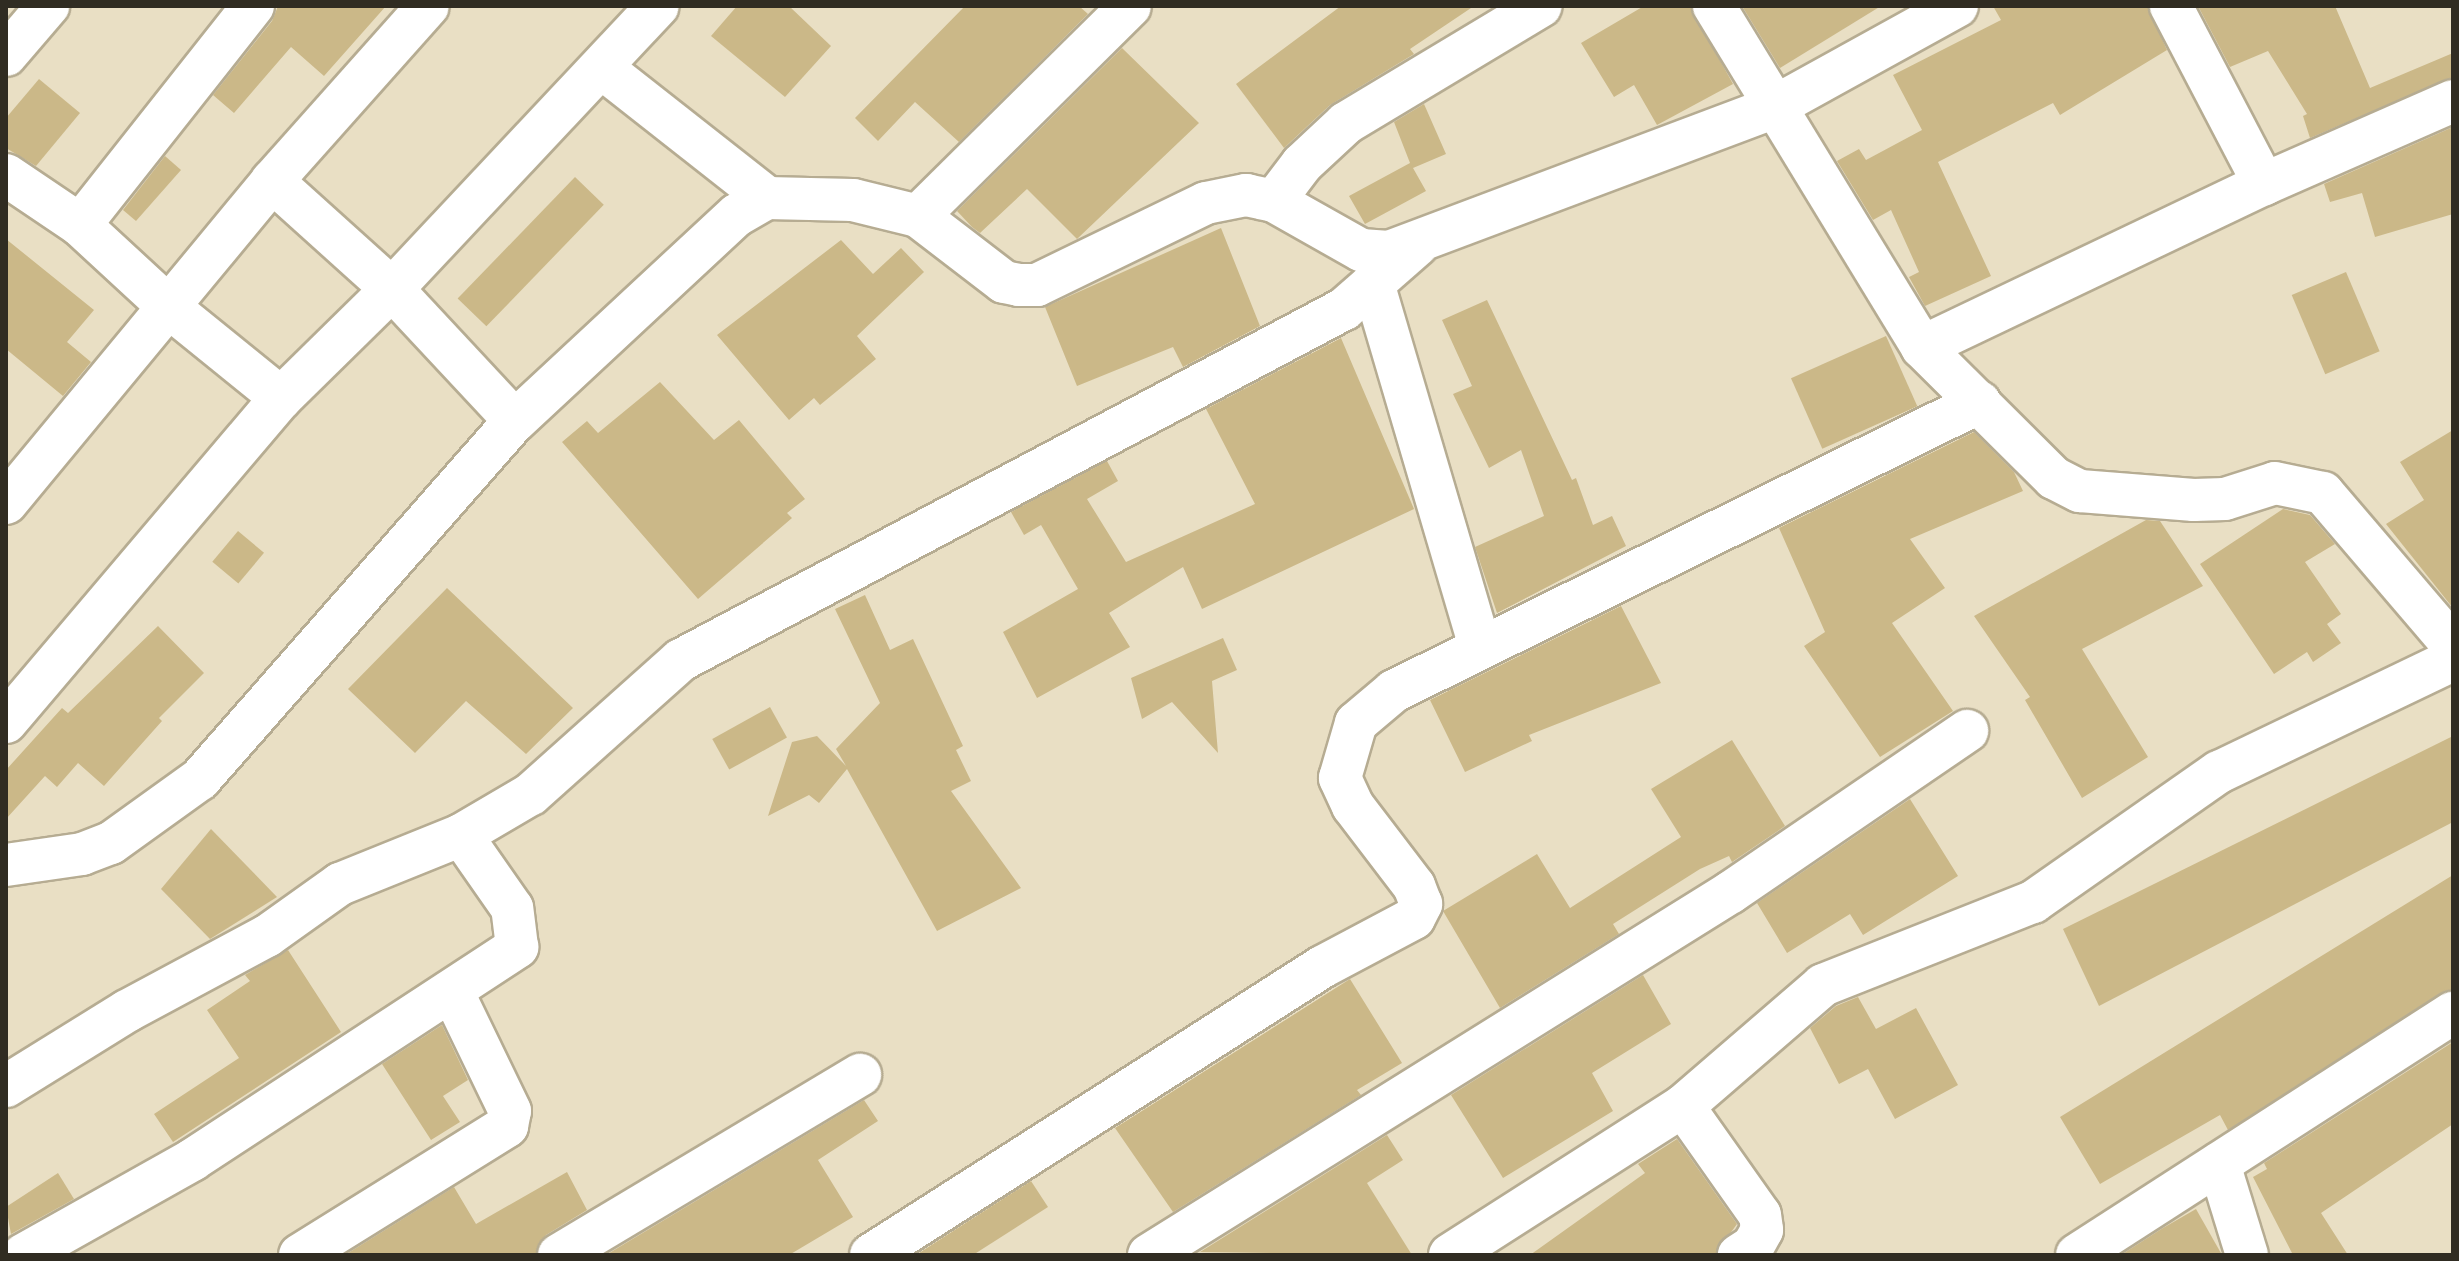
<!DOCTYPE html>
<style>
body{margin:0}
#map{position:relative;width:2459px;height:1261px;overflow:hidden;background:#e9dfc4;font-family:Rubik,sans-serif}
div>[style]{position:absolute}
.building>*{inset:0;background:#cbb888;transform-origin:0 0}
.roads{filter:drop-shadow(2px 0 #b6ac92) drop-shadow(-2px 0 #b6ac92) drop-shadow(0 2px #b6ac92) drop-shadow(0 -2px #b6ac92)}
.minor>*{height:42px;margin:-21px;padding:0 21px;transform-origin:21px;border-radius:21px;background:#fff}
span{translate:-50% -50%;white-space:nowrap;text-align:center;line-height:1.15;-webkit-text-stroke:7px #f7ecd1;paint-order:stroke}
.frame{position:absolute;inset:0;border:8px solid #302c22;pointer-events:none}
</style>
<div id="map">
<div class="building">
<i style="clip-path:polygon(386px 6px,324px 76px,291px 47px,234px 113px,213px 95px,272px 21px,278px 6px)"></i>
<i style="clip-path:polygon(737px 6px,789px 6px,831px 46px,785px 97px,711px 36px)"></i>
<i style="clip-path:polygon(965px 6px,1079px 6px,1088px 14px,959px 142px,915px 102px,878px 141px,855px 118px)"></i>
<i style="clip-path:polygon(1341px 6px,1474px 6px,1410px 49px,1414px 54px,1330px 105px,1284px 148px,1236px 84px)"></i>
<i style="clip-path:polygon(1644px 6px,1690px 6px,1733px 84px,1657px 125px,1634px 85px,1614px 97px,1581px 43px)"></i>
<i style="clip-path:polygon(1742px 6px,1881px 6px,1780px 68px)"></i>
<i style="clip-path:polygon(1993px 6px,2147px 6px,2167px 50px,2060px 115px,2053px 103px,1938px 162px,1991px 276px,1925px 306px,1909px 277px,1919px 272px,1891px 210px,1873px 220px,1837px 161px,1859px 149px,1866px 160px,1922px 130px,1893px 75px,2001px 20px)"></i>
<i style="clip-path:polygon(2198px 6px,2335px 6px,2370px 88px,2453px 53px,2453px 77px,2310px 138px,2303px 116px,2307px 114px,2268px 51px,2230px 67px)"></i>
<i style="clip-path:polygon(1122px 48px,1199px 123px,1077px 239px,1027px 189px,980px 233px,972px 227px,957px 211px)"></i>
<i style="clip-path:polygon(39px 79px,80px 113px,36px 166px,6px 148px,6px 118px)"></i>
<i style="clip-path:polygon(1424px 104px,1446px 154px,1413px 168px,1426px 191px,1365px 224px,1349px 196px,1410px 163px,1394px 122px)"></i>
<i style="clip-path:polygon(2453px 127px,2453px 214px,2375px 237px,2362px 193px,2330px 202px,2324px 184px)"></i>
<i style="clip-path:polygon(165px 156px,181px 170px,136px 221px,123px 210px)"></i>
<i style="left:575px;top:177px;width:40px;height:169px;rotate:44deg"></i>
<i style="clip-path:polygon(1221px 228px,1260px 326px,1183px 367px,1173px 347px,1077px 386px,1045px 307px)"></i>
<i style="clip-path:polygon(6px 239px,94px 310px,67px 342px,91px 362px,63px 396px,6px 349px)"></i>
<i style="clip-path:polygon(841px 240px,873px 274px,901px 248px,924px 272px,857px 336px,876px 359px,820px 405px,814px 398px,789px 420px,717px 335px)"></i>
<i style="left:2346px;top:272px;width:86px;height:59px;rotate:67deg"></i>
<i style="clip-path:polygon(1487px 300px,1572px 480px,1576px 478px,1593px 525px,1612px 516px,1626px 546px,1497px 613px,1475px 547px,1544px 516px,1521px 450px,1489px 468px,1453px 394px,1472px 386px,1442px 320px)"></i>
<i style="left:1886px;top:336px;width:77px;height:104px;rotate:66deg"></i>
<i style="clip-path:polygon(1341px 338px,1414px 509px,1202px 609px,1183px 567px,1109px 613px,1130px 647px,1037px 698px,1003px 632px,1078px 589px,1041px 525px,1024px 535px,1011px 512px,1107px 461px,1118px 481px,1087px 499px,1126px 562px,1255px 504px,1206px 409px)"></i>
<i style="clip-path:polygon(660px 382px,714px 440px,739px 420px,805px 499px,787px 513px,792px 518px,698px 599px,562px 442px,587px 421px,598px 433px)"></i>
<i style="clip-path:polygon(2453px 430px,2453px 608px,2386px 524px,2424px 500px,2400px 462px)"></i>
<i style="clip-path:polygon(1974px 432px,2014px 472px,2023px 491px,1910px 539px,1945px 588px,1892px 623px,1953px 711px,1880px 757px,1804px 646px,1825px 632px,1779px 528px)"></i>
<i style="clip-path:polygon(2283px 509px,2310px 515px,2335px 544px,2305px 562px,2341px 614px,2327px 624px,2341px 643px,2313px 662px,2307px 652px,2274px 674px,2200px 564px)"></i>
<i style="clip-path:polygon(2146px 520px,2160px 521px,2203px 586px,2082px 649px,2148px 757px,2082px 798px,2025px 700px,2030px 697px,1974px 616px)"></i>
<i style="left:238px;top:531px;width:34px;height:40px;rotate:40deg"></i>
<i style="clip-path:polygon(447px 588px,573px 708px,526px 754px,466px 701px,415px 753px,348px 689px)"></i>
<i style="clip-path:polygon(865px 595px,890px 650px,913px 639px,963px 746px,956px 750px,971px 781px,951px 791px,1021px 888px,937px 931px,847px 769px,819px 803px,809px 795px,768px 816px,792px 742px,817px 736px,846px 766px,836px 749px,880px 703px,835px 609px)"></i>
<i style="clip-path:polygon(1621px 606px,1661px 683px,1529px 735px,1532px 741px,1465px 772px,1430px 700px)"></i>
<i style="clip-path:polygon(158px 626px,204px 673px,159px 718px,162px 721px,104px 786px,78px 763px,57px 787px,45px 776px,6px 819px,6px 770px,62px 708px,68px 713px)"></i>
<i style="clip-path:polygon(1223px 638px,1237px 670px,1212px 681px,1218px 753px,1172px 702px,1142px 719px,1131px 678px)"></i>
<i style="left:770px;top:707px;width:35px;height:66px;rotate:61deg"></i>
<i style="clip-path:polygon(2453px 736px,2453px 822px,2099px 1006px,2063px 929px)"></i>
<i style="clip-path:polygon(1732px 740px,1785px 826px,1732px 862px,1729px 856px,1700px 869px,1613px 924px,1619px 934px,1500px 1008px,1443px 911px,1537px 854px,1570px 908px,1681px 837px,1651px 789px)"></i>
<i style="clip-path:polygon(1910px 799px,1958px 876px,1863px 935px,1850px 914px,1787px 953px,1757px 903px)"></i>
<i style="clip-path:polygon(211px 829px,277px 897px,210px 939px,161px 889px)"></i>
<i style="clip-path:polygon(2453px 875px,2453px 989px,2228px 1130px,2220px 1115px,2100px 1184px,2060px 1117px)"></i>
<i style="clip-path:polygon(288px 950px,341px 1032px,173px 1142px,154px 1114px,239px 1058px,207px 1010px,250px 981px,245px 975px)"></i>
<i style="clip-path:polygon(1643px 975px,1671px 1024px,1592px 1073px,1613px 1111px,1503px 1178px,1451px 1095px)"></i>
<i style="clip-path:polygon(1350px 979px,1402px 1063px,1357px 1090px,1361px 1095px,1173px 1212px,1115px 1128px)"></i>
<i style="clip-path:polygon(1858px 997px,1876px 1029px,1916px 1008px,1958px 1085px,1895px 1119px,1868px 1069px,1839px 1084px,1810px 1028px,1836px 1006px)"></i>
<i style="clip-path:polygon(442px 1025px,468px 1080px,443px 1096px,460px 1122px,431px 1140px,382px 1064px)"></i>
<i style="clip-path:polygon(2453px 1042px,2453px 1124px,2321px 1213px,2348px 1255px,2293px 1255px,2253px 1177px,2267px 1169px,2264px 1163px)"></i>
<i style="clip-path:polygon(864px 1100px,878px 1121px,818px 1160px,853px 1217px,789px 1255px,606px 1255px)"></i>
<i style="clip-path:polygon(1387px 1135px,1403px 1160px,1367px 1183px,1412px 1255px,1200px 1252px)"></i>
<i style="clip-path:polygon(1677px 1139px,1737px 1224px,1716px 1253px,1530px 1255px,1645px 1173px,1638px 1164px)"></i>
<i style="clip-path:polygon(567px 1172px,587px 1210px,546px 1235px,535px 1255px,345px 1255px,454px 1187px,476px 1224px)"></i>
<i style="clip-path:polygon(58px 1173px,74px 1199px,11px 1234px,6px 1207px)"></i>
<i style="clip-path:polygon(1031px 1181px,1048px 1207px,973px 1255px,916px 1255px)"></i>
<i style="clip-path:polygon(2196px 1209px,2222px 1255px,2121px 1255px,2163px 1228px)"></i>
</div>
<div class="roads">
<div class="minor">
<i style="left:1714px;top:6px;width:399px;rotate:58.6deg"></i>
<i style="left:1922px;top:347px;width:186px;rotate:44.8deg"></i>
<i style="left:2054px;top:478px;width:29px;rotate:27deg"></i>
<i style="left:2080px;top:491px;width:114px;rotate:4.5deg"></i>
<i style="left:2194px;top:500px;width:31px;rotate:-2deg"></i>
<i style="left:2225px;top:499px;width:52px;rotate:-17.7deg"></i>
<i style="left:2275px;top:483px;width:49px;rotate:11.8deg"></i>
<i style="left:2323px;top:493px;width:200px;rotate:49.5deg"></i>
<i style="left:2171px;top:6px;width:201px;rotate:62.4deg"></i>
<i style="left:6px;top:55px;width:65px;rotate:-49.4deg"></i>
<i style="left:602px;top:68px;width:210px;rotate:38.2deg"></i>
<i style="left:6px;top:175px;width:89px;rotate:34deg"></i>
<i style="left:80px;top:225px;width:122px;rotate:42.7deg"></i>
<i style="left:170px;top:308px;width:143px;rotate:39deg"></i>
<i style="left:272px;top:181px;width:161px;rotate:42deg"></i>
<i style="left:392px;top:289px;width:180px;rotate:47deg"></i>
<i style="left:1274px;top:201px;width:46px;rotate:-52.9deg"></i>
<i style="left:1302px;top:164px;width:60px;rotate:-43deg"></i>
<i style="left:1346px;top:123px;width:227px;rotate:-31deg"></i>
<i style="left:918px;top:216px;width:298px;rotate:-44.7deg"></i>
<i style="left:80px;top:225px;width:279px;rotate:-51.7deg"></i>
<i style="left:1373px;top:283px;width:376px;rotate:73.6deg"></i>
<i style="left:1922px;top:347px;width:379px;rotate:-25.5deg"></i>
<i style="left:2264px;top:184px;width:206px;rotate:-23.7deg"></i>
<i style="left:6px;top:503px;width:418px;rotate:-50.4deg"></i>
<i style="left:272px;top:181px;width:234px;rotate:-48.3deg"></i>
<i style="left:6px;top:722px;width:425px;rotate:-49.7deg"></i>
<i style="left:281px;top:398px;width:156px;rotate:-44.5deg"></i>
<i style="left:392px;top:289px;width:388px;rotate:-46.8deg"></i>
<i style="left:6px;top:865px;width:77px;rotate:-8.2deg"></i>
<i style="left:82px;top:854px;width:31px;rotate:-21deg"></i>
<i style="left:111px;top:843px;width:110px;rotate:-35.7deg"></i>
<i style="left:200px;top:779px;width:477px;rotate:-48.7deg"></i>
<i style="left:515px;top:421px;width:303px;rotate:-42.9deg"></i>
<i style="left:737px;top:215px;width:34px;rotate:-30deg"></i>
<i style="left:767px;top:198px;width:86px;rotate:1.3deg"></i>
<i style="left:853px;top:200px;width:67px;rotate:13.8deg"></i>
<i style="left:918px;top:216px;width:108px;rotate:37.5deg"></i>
<i style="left:1004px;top:282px;width:15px;rotate:11deg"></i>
<i style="left:1019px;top:285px;width:18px"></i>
<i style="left:1037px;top:285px;width:188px;rotate:-25.9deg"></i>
<i style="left:1206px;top:203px;width:41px;rotate:-11.3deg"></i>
<i style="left:1246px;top:195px;width:29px;rotate:12deg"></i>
<i style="left:1274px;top:201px;width:100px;rotate:29.4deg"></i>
<i style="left:1361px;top:250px;width:28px;rotate:4deg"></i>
<i style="left:1389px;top:252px;width:411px;rotate:-20.6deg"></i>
<i style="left:1774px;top:107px;width:209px;rotate:-28.9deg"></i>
<i style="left:6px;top:1086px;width:142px;rotate:-31.8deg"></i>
<i style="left:127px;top:1011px;width:159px;rotate:-28.2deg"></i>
<i style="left:267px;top:936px;width:90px;rotate:-35.5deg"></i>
<i style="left:340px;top:884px;width:131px;rotate:-22deg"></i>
<i style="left:461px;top:835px;width:81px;rotate:-30.4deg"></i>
<i style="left:531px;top:794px;width:201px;rotate:-41.8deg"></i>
<i style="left:681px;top:660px;width:750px;rotate:-27.9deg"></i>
<i style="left:1344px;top:309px;width:96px;rotate:-41.2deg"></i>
<i style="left:1683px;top:1106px;width:133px;rotate:54.8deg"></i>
<i style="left:1760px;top:1215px;width:15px;rotate:82deg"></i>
<i style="left:1762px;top:1230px;width:18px;rotate:119deg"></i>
<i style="left:1753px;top:1246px;width:17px;rotate:147deg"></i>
<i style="left:2219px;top:1164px;width:95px;rotate:72.9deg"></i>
<i style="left:23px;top:1255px;width:194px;rotate:-29.3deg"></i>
<i style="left:192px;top:1160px;width:389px;rotate:-33.2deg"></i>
<i style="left:517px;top:947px;width:39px;rotate:-97deg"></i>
<i style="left:512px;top:908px;width:89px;rotate:-124.9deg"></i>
<i style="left:300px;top:1255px;width:244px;rotate:-31.9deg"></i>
<i style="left:507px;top:1126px;width:15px;rotate:-79deg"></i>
<i style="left:510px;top:1111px;width:133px;rotate:-115.8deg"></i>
<i style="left:559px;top:1255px;width:351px;rotate:-30.9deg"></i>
<i style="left:871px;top:1255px;width:535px;rotate:-32.56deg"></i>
<i style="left:1322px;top:967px;width:104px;rotate:-28deg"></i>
<i style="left:1414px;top:918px;width:16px;rotate:-63deg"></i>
<i style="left:1421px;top:904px;width:19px;rotate:-111deg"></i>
<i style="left:1414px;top:886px;width:101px;rotate:-127.3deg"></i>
<i style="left:1353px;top:806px;width:31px;rotate:-115deg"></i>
<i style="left:1340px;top:778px;width:57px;rotate:-73.8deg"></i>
<i style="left:1356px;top:723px;width:50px;rotate:-40.1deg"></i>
<i style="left:1394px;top:691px;width:653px;rotate:-26.25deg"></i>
<i style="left:1149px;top:1255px;width:686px;rotate:-31.95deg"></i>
<i style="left:1731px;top:892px;width:286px;rotate:-34.3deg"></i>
<i style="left:1450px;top:1255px;width:277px;rotate:-32.6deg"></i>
<i style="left:1683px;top:1106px;width:185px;rotate:-40.8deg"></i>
<i style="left:1823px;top:985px;width:226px;rotate:-21.6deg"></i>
<i style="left:2033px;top:902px;width:227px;rotate:-35deg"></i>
<i style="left:2219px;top:772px;width:259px;rotate:-25.6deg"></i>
<i style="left:2077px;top:1255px;width:447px;rotate:-32.8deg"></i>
</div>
</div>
<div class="frame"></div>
</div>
